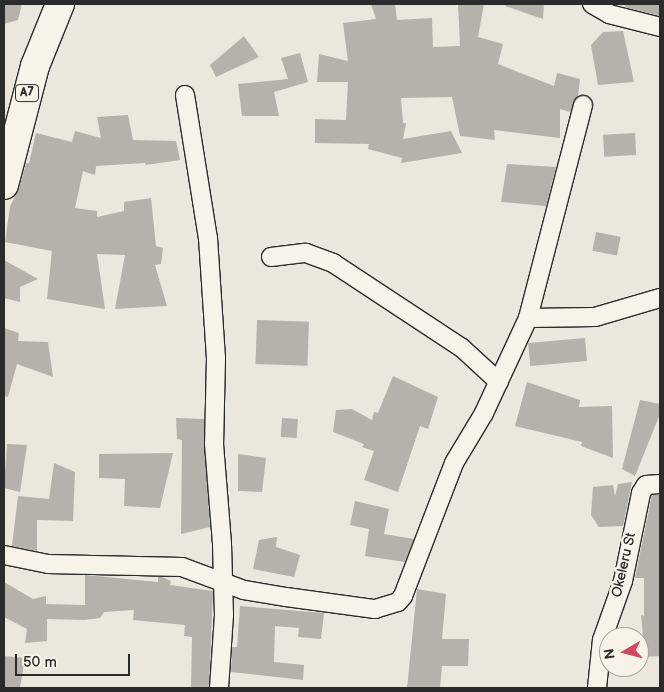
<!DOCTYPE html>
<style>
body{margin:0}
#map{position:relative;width:664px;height:692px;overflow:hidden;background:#ebe7dd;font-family:"Balsamiq Sans",sans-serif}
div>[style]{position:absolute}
.building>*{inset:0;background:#b5b2ab;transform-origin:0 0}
.roads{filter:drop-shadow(1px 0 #2b2b2b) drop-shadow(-1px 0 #2b2b2b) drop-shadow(0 1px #2b2b2b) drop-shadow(0 -1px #2b2b2b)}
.street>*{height:18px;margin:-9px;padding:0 9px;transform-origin:9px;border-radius:9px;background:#f7f3e8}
.highway>*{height:28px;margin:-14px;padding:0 14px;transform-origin:14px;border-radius:14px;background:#f7f3e8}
span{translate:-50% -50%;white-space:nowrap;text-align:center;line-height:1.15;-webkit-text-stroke:5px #f7f3e8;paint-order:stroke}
.shield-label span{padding:1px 4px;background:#f7f3e8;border:1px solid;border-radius:4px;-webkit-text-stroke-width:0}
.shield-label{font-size:12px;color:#2b2b2b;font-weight:700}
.street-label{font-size:14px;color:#2b2b2b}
.frame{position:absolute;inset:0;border:5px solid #2b2b2b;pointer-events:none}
.north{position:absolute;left:599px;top:627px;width:50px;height:50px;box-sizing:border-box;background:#f7f3e8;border:1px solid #a5a39c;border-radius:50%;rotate:262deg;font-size:14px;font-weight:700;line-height:20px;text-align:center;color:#2b2b2b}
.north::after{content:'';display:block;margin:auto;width:18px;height:22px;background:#d1495b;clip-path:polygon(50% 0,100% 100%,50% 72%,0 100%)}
.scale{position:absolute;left:15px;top:654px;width:115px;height:22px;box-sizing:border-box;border:2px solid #2b2b2b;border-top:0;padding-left:6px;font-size:15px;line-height:18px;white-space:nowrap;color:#2b2b2b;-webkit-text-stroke:4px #f7f3e8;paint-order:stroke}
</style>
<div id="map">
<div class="building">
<i style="clip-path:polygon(4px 4px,22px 4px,18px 20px,4px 24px)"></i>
<i style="clip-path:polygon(371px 4px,395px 4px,397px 20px,432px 18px,433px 47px,460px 46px,458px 4px,484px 4px,478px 37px,503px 44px,498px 64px,554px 86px,557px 73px,580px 79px,578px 96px,570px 112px,560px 109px,560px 138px,494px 130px,495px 140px,460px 136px,452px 97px,401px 98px,403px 123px,406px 123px,403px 139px,451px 131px,462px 153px,401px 163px,402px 158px,368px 149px,369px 144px,315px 143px,315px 119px,346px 120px,348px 82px,317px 82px,319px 54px,348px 61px,343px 23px,376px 19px)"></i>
<i style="clip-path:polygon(506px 4px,544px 4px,543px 19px,505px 6px)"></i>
<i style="clip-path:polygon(626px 4px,660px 4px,660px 16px,625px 7px)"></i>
<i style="clip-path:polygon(623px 31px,634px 82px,598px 85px,591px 45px,603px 32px)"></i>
<i style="clip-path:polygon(244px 36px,259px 57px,216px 77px,210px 65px)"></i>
<i style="clip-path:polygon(300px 53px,308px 82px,274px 92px,279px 116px,242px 116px,238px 84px,288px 79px,281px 58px)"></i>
<i style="clip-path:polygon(128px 115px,133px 140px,176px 141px,180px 160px,146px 165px,145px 163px,96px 166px,95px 175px,83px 171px,75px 208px,97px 211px,97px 217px,124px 211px,124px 202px,151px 198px,156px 246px,163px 248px,161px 264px,155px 265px,167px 306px,115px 309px,125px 255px,97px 254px,105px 309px,47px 299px,52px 251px,5px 242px,10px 206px,19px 189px,26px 163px,29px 163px,36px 133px,72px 142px,75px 131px,101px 138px,97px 117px)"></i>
<i style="left:635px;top:133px;width:22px;height:32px;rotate:87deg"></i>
<i style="clip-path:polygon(507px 164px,556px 167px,546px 206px,501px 202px)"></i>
<i style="left:596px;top:232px;width:25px;height:19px;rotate:11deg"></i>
<i style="clip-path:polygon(4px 260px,38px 279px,20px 287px,20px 302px,4px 298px)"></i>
<i style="left:257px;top:320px;width:52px;height:44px;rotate:2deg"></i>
<i style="clip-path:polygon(4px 328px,19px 333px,18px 341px,48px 342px,53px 377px,17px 364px,8px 397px,4px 396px)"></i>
<i style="left:585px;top:338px;width:23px;height:57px;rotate:85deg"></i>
<i style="clip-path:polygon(393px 376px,438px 397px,428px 429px,420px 426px,398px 492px,364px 480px,374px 451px,362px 447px,364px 444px,333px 432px,336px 410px,352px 409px,372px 420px,374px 412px,378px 413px)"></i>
<i style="clip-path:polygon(527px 382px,580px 400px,579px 407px,612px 406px,613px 458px,581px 446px,582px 442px,515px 426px)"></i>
<i style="clip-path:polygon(640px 400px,660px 404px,660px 414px,635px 476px,622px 469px)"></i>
<i style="clip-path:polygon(176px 418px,204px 419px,210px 527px,181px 534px,182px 440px,177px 439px)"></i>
<i style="left:282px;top:418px;width:16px;height:19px;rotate:4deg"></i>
<i style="clip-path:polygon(7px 444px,27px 445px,20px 492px,4px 488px)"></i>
<i style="clip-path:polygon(173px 453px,160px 508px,124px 506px,125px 479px,99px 478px,99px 454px)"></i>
<i style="clip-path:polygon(238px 454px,266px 458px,262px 492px,238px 491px)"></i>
<i style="clip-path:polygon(54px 463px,75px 472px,73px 521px,37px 520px,37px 551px,12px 546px,18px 496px,49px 499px)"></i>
<i style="clip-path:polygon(632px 482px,623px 526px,599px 527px,591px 515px,593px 487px,613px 485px,615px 496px,618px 484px)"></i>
<i style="clip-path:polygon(652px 495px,660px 495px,660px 656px,645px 657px,641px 615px,644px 616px,644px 578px,635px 578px)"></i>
<i style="clip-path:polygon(355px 501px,389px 509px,384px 534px,414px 539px,405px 562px,365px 556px,369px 529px,350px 525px)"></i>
<i style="clip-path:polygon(277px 537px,276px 547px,300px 555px,294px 577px,253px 569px,259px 540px)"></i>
<i style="clip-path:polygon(85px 575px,158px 582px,158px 577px,162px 577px,171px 581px,170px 585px,213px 591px,209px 688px,191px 688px,192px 637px,184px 636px,185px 625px,133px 620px,134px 610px,104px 612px,100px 618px,85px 620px,47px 619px,47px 641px,25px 643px,27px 629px,4px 617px,4px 582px,33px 599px,46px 596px,46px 604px,85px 605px)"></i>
<i style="clip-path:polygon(417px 589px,446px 594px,442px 639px,469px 639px,468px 666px,442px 666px,440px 688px,407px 688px)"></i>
<i style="clip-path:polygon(240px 606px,324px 613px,321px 639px,298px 637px,299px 628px,275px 626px,274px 662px,304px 665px,303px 680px,231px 672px,232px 647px,237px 647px)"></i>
<i style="clip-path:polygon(4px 656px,25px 658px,20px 688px,4px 688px)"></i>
</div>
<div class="roads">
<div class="street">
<i style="left:592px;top:4px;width:20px;rotate:30deg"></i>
<i style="left:609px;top:14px;width:53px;rotate:14.3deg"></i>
<i style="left:185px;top:95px;width:145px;rotate:80.9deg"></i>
<i style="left:208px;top:238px;width:120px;rotate:86.2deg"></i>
<i style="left:216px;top:358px;width:86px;rotate:91.3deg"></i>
<i style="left:214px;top:444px;width:100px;rotate:85.4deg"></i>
<i style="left:222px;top:544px;width:71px;rotate:88.4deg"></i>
<i style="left:224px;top:615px;width:73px;rotate:93.9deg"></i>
<i style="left:271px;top:257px;width:35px;rotate:-7deg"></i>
<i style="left:306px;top:253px;width:29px;rotate:20deg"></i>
<i style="left:333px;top:263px;width:154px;rotate:33.4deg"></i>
<i style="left:462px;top:348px;width:50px;rotate:42.6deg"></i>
<i style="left:528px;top:318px;width:67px;rotate:-0.9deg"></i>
<i style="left:595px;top:317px;width:68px;rotate:-16.3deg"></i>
<i style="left:4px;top:555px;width:45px;rotate:11.6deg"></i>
<i style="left:48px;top:564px;width:134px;rotate:1.3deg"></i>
<i style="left:182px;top:567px;width:66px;rotate:20.4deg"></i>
<i style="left:244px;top:590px;width:43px;rotate:9.5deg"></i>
<i style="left:286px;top:597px;width:90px;rotate:7.7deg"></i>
<i style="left:375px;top:609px;width:24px;rotate:-17deg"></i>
<i style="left:398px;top:602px;width:8px;rotate:-50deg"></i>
<i style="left:403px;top:596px;width:142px;rotate:-69deg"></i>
<i style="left:454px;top:463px;width:58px;rotate:-59deg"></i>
<i style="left:484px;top:413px;width:105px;rotate:-65.1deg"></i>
<i style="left:528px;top:318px;width:220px;rotate:-75.5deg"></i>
<i style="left:597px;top:688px;width:48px;rotate:-84.1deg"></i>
<i style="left:602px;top:640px;width:63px;rotate:-70.4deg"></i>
<i style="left:623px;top:581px;width:90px;rotate:-78.4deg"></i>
<i style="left:641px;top:493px;width:9px;rotate:-58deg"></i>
<i style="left:646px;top:485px;width:14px;rotate:-4deg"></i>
</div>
<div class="highway">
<i style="left:4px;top:185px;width:123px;rotate:-75.4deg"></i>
<i style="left:35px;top:66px;width:67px;rotate:-68deg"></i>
</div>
</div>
<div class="shield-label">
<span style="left:27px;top:93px">A7</span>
</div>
<div class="street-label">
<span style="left:624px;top:565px;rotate:-77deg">Okeleru St</span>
</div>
<div class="frame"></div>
<div class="north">N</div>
<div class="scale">50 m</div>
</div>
